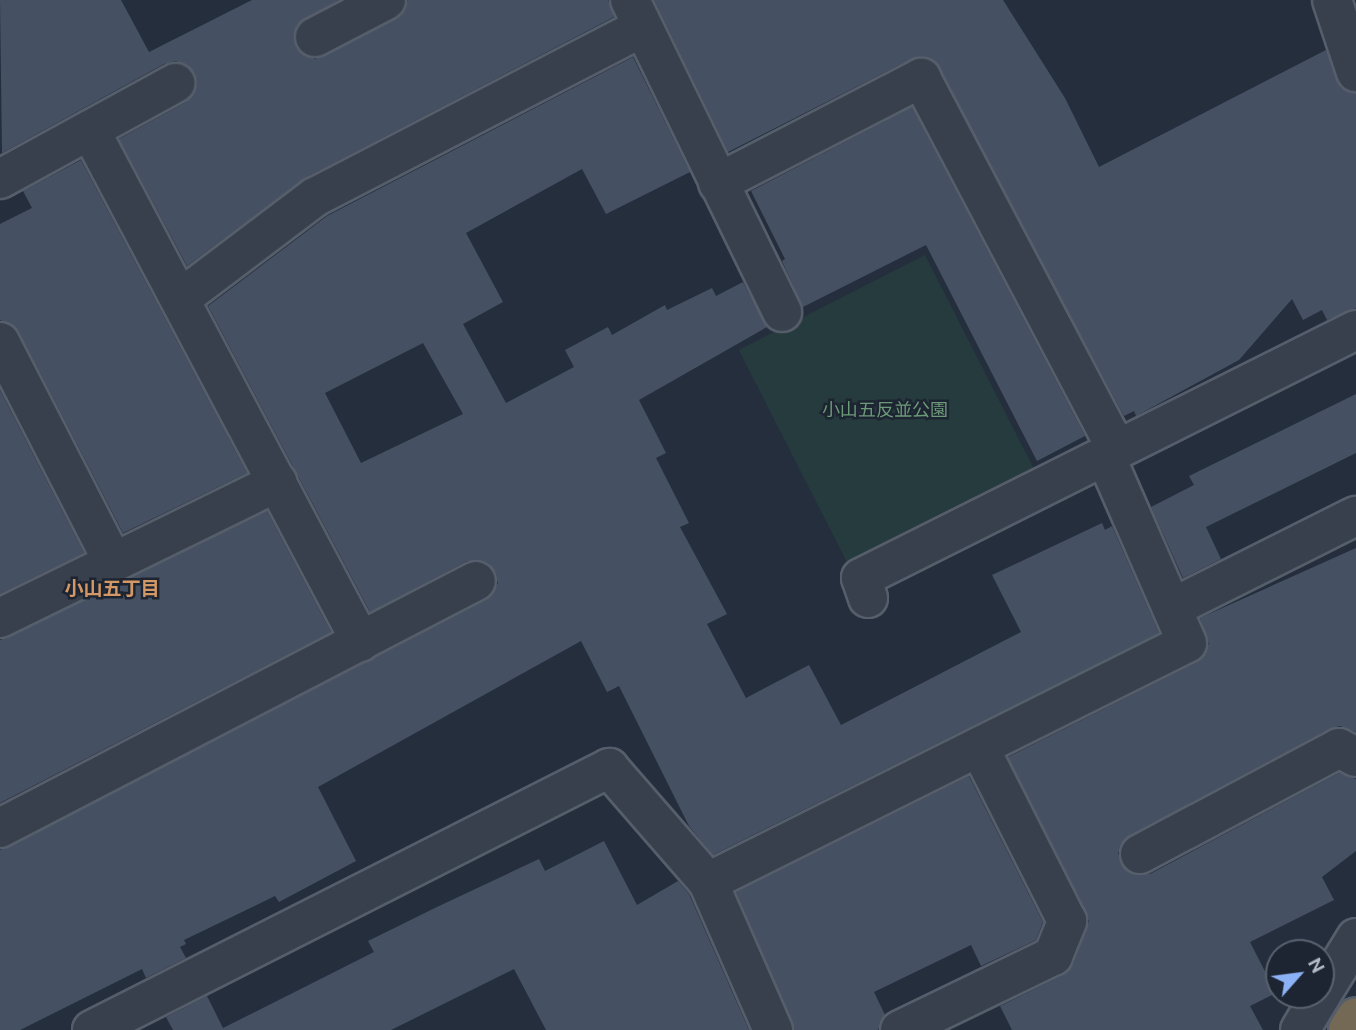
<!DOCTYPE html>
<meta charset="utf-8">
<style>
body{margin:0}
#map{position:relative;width:1356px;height:1030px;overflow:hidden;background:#242e3d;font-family:Ubuntu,"Noto Sans JP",sans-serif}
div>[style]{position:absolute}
.green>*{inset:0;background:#263b3e;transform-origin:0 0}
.building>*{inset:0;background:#455162}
.roads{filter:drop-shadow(2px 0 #565e6b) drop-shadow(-2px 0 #565e6b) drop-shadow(0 2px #565e6b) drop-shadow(0 -2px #565e6b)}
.minor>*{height:38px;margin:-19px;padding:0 19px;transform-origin:19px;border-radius:19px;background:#38404d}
.highway>*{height:38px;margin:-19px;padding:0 19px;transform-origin:19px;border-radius:19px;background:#736955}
span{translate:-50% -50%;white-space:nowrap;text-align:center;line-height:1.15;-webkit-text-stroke:5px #1d2532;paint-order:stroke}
.park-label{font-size:18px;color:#6c9977}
.neighbourhood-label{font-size:19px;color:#d39865;font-weight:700}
.north{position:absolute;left:1265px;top:939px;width:70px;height:70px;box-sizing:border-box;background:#1d2532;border:2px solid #59616e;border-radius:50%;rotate:62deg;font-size:19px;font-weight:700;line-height:28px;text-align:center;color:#b4bbc9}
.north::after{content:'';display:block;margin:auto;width:24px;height:32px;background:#8cb2f6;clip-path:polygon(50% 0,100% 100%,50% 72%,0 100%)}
</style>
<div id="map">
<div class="green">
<i style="left:925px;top:255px;width:239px;height:209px;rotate:63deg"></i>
</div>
<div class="building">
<i style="clip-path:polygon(0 0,121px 0,149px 52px,252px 0,339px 0,296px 26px,296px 48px,315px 59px,396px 19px,408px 0,608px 0,614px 17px,305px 178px,187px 266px,119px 139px,186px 102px,197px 84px,194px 72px,176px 61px,164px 64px,2px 153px)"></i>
<i style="clip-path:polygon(654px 0,1003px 0,1065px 98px,1099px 167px,1326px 50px,1341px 88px,1356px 93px,1356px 308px,1327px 320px,1322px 310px,1303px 320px,1292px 299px,1239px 360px,1136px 416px,1134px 411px,1124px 416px,933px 60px,911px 59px,728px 152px)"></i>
<i style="clip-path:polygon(evenodd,633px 57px,690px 172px,606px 214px,582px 169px,466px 233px,503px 302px,463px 324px,506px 403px,574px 367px,565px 350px,608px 327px,612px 335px,665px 305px,667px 310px,712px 288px,716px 296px,743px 282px,767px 327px,639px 400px,666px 453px,656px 458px,689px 523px,680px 527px,727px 614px,707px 624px,746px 698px,809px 665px,841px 725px,1021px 632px,992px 575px,1102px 523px,1105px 530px,1112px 526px,1159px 633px,713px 855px,689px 826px,619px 686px,607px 692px,581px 641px,318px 787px,356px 861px,279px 902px,275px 896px,184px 940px,186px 944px,180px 947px,186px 958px,146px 978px,142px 969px,20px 1030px,0 1030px,0 850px,486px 600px,498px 583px,488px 563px,467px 561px,370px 612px,208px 306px,327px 216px,633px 57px,423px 343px,463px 414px,361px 463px,325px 393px,423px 343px)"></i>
<i style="clip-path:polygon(912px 107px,1085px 436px,1037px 461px,926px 245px,803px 307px,782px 261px,785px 259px,751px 191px)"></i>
<i style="clip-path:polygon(81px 160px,247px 473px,123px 533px,19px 332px,0 320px,0 224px,32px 208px,23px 191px)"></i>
<i style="clip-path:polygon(0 390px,84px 553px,0 594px)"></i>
<i style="clip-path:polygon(1356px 394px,1356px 453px,1206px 527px,1221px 559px,1183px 578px,1151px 507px,1194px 485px,1189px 476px)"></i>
<i style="clip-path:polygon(267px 511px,331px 632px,0 803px,0 640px)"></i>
<i style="clip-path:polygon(1356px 548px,1356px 732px,1340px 726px,1329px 729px,1130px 835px,1118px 853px,1128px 872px,1150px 874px,1339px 773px,1356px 779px,1356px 851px,1322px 877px,1334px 900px,1250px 942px,1276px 993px,1250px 1006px,1263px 1030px,1012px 1030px,1000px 1006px,1063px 975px,1073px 964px,1089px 921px,1008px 757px,1197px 662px,1209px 644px,1200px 618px)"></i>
<i style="clip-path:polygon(969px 776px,1043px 922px,1036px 940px,981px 966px,971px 945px,874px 992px,885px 1015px,878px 1030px,794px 1030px,736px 892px)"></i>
<i style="clip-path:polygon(604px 841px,637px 905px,678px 881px,689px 894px,749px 1030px,546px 1030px,514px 969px,391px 1030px,173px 1030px,166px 1017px,207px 996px,223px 1028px,374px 952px,368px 941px,439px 906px,539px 859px,545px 871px)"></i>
</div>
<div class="roads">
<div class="minor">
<i style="left:630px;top:0;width:347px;rotate:64deg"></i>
<i style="left:1332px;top:0;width:76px;rotate:71.6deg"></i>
<i style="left:315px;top:37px;width:80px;rotate:-27.5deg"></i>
<i style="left:90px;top:130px;width:579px;rotate:62.11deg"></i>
<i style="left:0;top:179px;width:200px;rotate:-28.7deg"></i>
<i style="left:718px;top:183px;width:229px;rotate:-27.3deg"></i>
<i style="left:921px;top:78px;width:420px;rotate:62.2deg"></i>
<i style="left:180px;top:299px;width:169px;rotate:-37.1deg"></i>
<i style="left:315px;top:197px;width:369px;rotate:-27.4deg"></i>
<i style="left:0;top:342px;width:247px;rotate:62.8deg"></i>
<i style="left:868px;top:598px;width:21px;rotate:-109deg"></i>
<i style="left:861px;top:578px;width:554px;rotate:-26.61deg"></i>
<i style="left:1172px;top:608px;width:206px;rotate:-26.6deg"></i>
<i style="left:0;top:618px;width:309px;rotate:-26.1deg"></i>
<i style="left:0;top:828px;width:536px;rotate:-27.43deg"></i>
<i style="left:1140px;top:854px;width:225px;rotate:-28deg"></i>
<i style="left:1339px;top:748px;width:19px;rotate:28deg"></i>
<i style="left:708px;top:882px;width:535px;rotate:-26.52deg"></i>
<i style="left:1187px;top:643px;width:205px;rotate:-113.6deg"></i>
<i style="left:1321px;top:995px;width:67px;rotate:-58.4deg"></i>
<i style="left:92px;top:1030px;width:580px;rotate:-26.87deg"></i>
<i style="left:609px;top:768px;width:151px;rotate:49deg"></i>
<i style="left:708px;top:882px;width:162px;rotate:66.3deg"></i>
<i style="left:900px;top:1030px;width:170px;rotate:-25.8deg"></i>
<i style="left:1053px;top:956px;width:38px;rotate:-68deg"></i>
<i style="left:1067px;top:921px;width:195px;rotate:-116.8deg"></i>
<i style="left:1300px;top:1030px;width:41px;rotate:-59deg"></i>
</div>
<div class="highway">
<i style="left:1348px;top:1030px;width:15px;rotate:-58deg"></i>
</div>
</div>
<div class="park-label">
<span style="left:885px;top:409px">小山五反並公園</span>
</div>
<div class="neighbourhood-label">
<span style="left:112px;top:589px">小山五丁目</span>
</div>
<div class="north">N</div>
</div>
